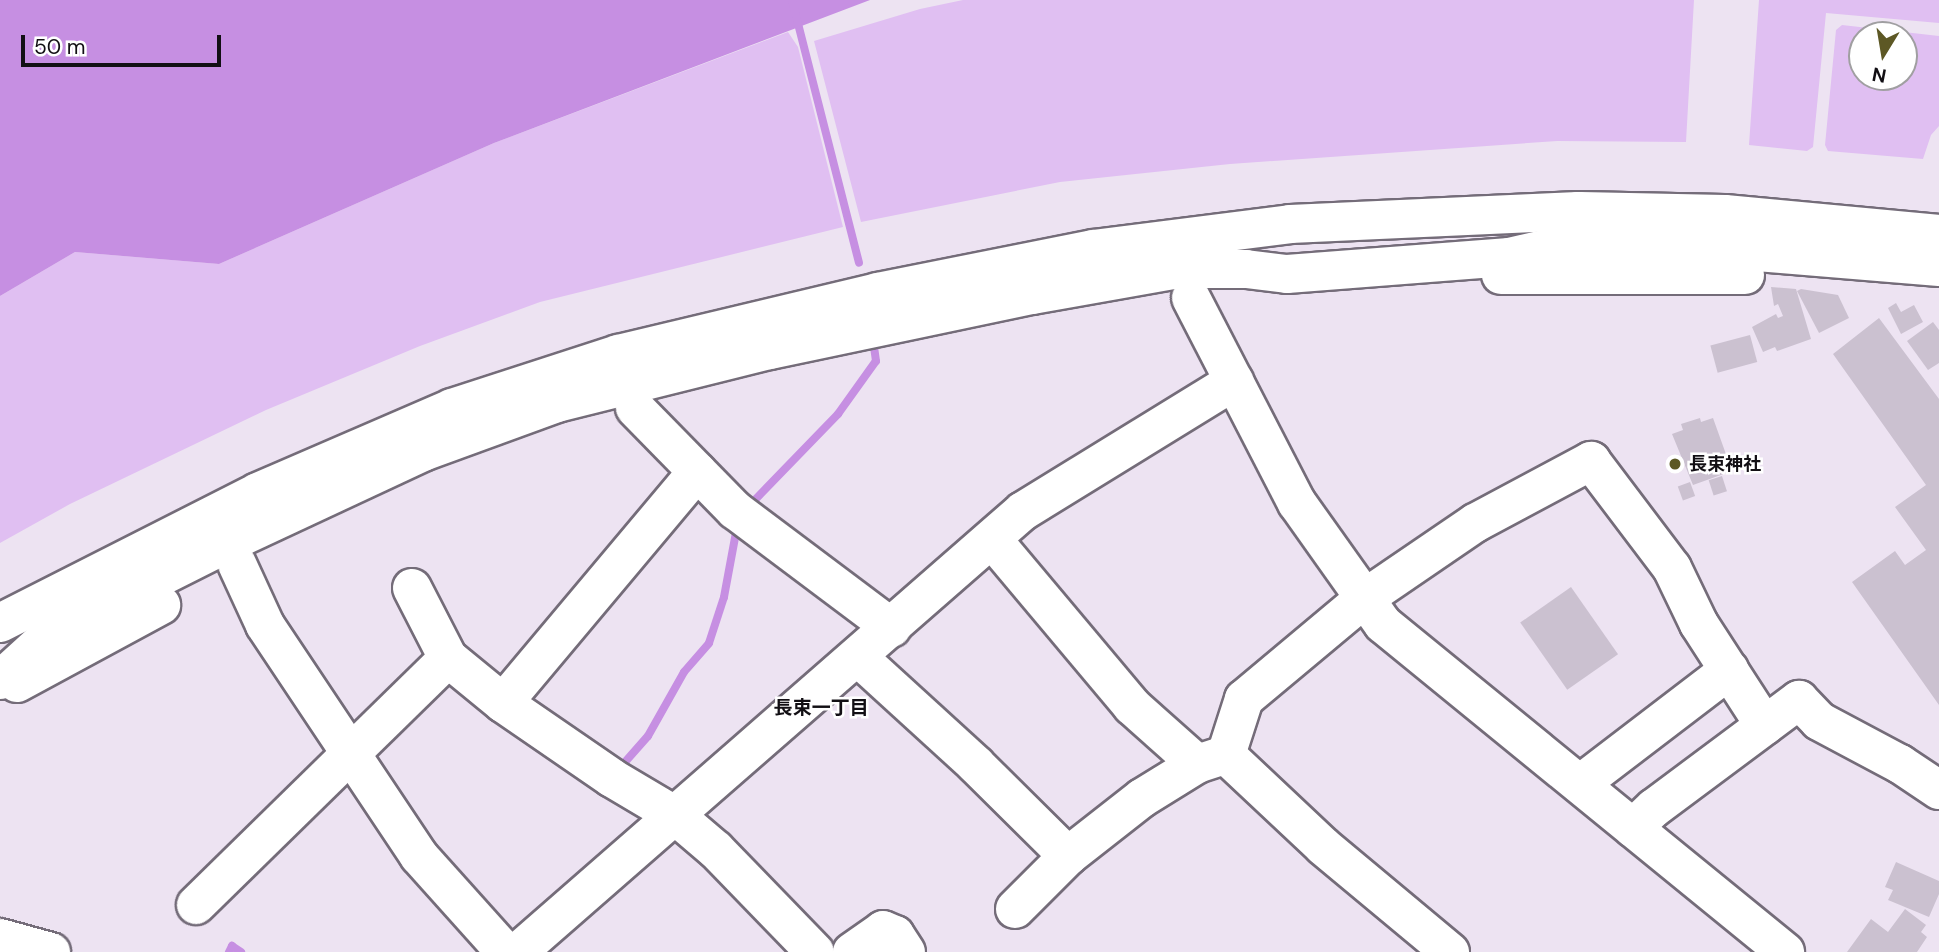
<!DOCTYPE html>
<meta charset="utf-8">
<style>
body{margin:0}
#map{position:relative;width:1939px;height:952px;overflow:hidden;background:#ede3f2;font-family:"DM Sans","Noto Sans JP",sans-serif}
div>[style]{position:absolute}
.green>*{inset:0;background:#e0bff2}
.water>*{inset:0;background:#c68fe2}
.stream>*{height:8px;margin:-4px;padding:0 4px;transform-origin:4px;border-radius:4px;background:#c68fe2}
.building>*{inset:0;background:#cbc1d0;transform-origin:0 0}
.roads{filter:drop-shadow(2px 0 #746c79) drop-shadow(-2px 0 #746c79) drop-shadow(0 2px #746c79) drop-shadow(0 -2px #746c79)}
.minor>*{height:38px;margin:-19px;padding:0 19px;transform-origin:19px;border-radius:19px;background:#fff}
.dots>*{width:19px;height:19px;translate:-50% -50%;box-sizing:border-box;border:4px solid #fff;border-radius:50%}
span{translate:-50% -50%;white-space:nowrap;text-align:center;line-height:1.15;-webkit-text-stroke:5px #fff;paint-order:stroke}
.poi-label{font-size:18px;color:#120f14;font-weight:700}
.left{translate:0 -50%;text-align:left}
.neighbourhood-label{font-size:19px;color:#120f14;font-weight:700}
.north{position:absolute;left:1848px;top:21px;width:70px;height:70px;box-sizing:border-box;background:#fff;border:2px solid #a09fa1;border-radius:50%;rotate:191deg;font-size:19px;font-weight:700;line-height:28px;text-align:center;color:#120f14}
.north::after{content:'';display:block;margin:auto;width:24px;height:32px;background:#5d5825;clip-path:polygon(50% 0,100% 100%,50% 72%,0 100%)}
.scale{position:absolute;left:21px;top:35px;width:200px;height:32px;box-sizing:border-box;border:4px solid #120f14;border-top:0;padding-left:9px;font-size:21px;line-height:24px;white-space:nowrap;color:#120f14;-webkit-text-stroke:5px #fff;paint-order:stroke}
</style>
<div id="map">
<div class="green">
<i style="clip-path:polygon(963px 0,1694px 0,1686px 142px,1557px 141px,1230px 164px,1060px 182px,861px 222px,814px 41px,920px 9px)"></i>
<i style="clip-path:polygon(1759px 0,1939px 0,1939px 23px,1826px 13px,1813px 147px,1807px 151px,1749px 145px)"></i>
<i style="clip-path:polygon(evenodd,1842px 25px,1939px 36px,1939px 126px,1931px 135px,1923px 159px,1828px 151px,1825px 145px,1836px 30px,1842px 25px,1862px 35px,1904px 35px,1904px 77px,1862px 77px,1862px 35px)"></i>
<i style="clip-path:polygon(788px 32px,798px 47px,843px 227px,540px 302px,420px 346px,266px 410px,70px 504px,0 543px,0 296px,75px 252px,219px 264px,494px 143px)"></i>
</div>
<div class="water">
<i style="clip-path:polygon(0 0,870px 0,494px 143px,219px 264px,75px 252px,0 296px)"></i>
</div>
<div class="stream">
<i style="left:792px;top:0;width:271px;rotate:75.7deg"></i>
<i style="left:749px;top:506px;width:128px;rotate:-45.9deg"></i>
<i style="left:838px;top:414px;width:65px;rotate:-54.4deg"></i>
<i style="left:876px;top:361px;width:15px;rotate:-98deg"></i>
<i style="left:618px;top:770px;width:45px;rotate:-48.6deg"></i>
<i style="left:648px;top:736px;width:73px;rotate:-60.6deg"></i>
<i style="left:684px;top:672px;width:38px;rotate:-49deg"></i>
<i style="left:709px;top:643px;width:48px;rotate:-71.9deg"></i>
<i style="left:724px;top:597px;width:71px;rotate:-79.5deg"></i>
<i style="left:229px;top:952px;width:7px;rotate:-63deg"></i>
<i style="left:232px;top:946px;width:11px;rotate:34deg"></i>
</div>
<div class="building">
<i style="clip-path:polygon(1771px 287px,1796px 289px,1811px 339px,1777px 351px,1775px 347px,1763px 352px,1752px 327px,1776px 314px,1778px 318px,1783px 316px,1778px 304px,1774px 306px)"></i>
<i style="clip-path:polygon(1801px 289px,1838px 295px,1849px 318px,1819px 333px,1797px 291px)"></i>
<i style="clip-path:polygon(1896px 303px,1901px 312px,1914px 305px,1923px 322px,1901px 334px,1888px 308px)"></i>
<i style="clip-path:polygon(1879px 318px,1939px 399px,1939px 705px,1852px 582px,1895px 551px,1905px 565px,1926px 550px,1895px 507px,1926px 485px,1833px 354px)"></i>
<i style="clip-path:polygon(1933px 322px,1939px 330px,1939px 363px,1928px 370px,1907px 341px)"></i>
<i style="left:1750px;top:335px;width:28px;height:41px;rotate:75deg"></i>
<i style="clip-path:polygon(1700px 418px,1701px 422px,1713px 418px,1732px 471px,1693px 485px,1672px 434px,1683px 430px,1681px 424px)"></i>
<i style="left:1722px;top:476px;width:16px;height:14px;rotate:72deg"></i>
<i style="left:1690px;top:482px;width:15px;height:13px;rotate:70deg"></i>
<i style="left:1571px;top:587px;width:82px;height:62px;rotate:55deg"></i>
<i style="clip-path:polygon(1896px 862px,1939px 881px,1939px 894px,1929px 917px,1888px 900px,1893px 890px,1885px 887px)"></i>
<i style="clip-path:polygon(1905px 909px,1926px 925px,1921px 932px,1927px 937px,1917px 952px,1847px 952px,1871px 919px,1888px 932px)"></i>
</div>
<div class="roads">
<div class="minor">
<i style="left:1501px;top:275px;width:244px"></i>
<i style="left:1191px;top:298px;width:231px;rotate:62.7deg"></i>
<i style="left:1297px;top:503px;width:148px;rotate:54.6deg"></i>
<i style="left:1383px;top:624px;width:519px;rotate:39.21deg"></i>
<i style="left:635px;top:408px;width:143px;rotate:45.6deg"></i>
<i style="left:735px;top:510px;width:196px;rotate:36.9deg"></i>
<i style="left:992px;top:539px;width:218px;rotate:50deg"></i>
<i style="left:1132px;top:706px;width:87px;rotate:41.7deg"></i>
<i style="left:237px;top:564px;width:67px;rotate:65.3deg"></i>
<i style="left:265px;top:625px;width:278px;rotate:56.3deg"></i>
<i style="left:419px;top:856px;width:129px;rotate:48.1deg"></i>
<i style="left:412px;top:588px;width:79px;rotate:62.8deg"></i>
<i style="left:448px;top:658px;width:71px;rotate:39.3deg"></i>
<i style="left:503px;top:703px;width:132px;rotate:34.5deg"></i>
<i style="left:612px;top:778px;width:74px;rotate:30.7deg"></i>
<i style="left:676px;top:816px;width:52px;rotate:40.4deg"></i>
<i style="left:716px;top:850px;width:142px;rotate:45.9deg"></i>
<i style="left:0;top:623px;width:289px;rotate:-26.9deg"></i>
<i style="left:258px;top:492px;width:211px;rotate:-23.4deg"></i>
<i style="left:452px;top:408px;width:175px;rotate:-18deg"></i>
<i style="left:618px;top:354px;width:267px;rotate:-13.4deg"></i>
<i style="left:878px;top:292px;width:219px;rotate:-11.3deg"></i>
<i style="left:1093px;top:249px;width:199px;rotate:-7.2deg"></i>
<i style="left:1290px;top:224px;width:288px;rotate:-2.6deg"></i>
<i style="left:1578px;top:211px;width:147px;rotate:1.2deg"></i>
<i style="left:1725px;top:214px;width:215px;rotate:5.3deg"></i>
<i style="left:858px;top:657px;width:159px;rotate:42.4deg"></i>
<i style="left:975px;top:764px;width:131px;rotate:44.7deg"></i>
<i style="left:0;top:680px;width:74px;rotate:-42.3deg"></i>
<i style="left:55px;top:630px;width:194px;rotate:-26.7deg"></i>
<i style="left:228px;top:543px;width:215px;rotate:-25deg"></i>
<i style="left:423px;top:452px;width:143px;rotate:-20.1deg"></i>
<i style="left:557px;top:403px;width:219px;rotate:-14deg"></i>
<i style="left:770px;top:350px;width:268px;rotate:-11.9deg"></i>
<i style="left:1032px;top:295px;width:149px;rotate:-10deg"></i>
<i style="left:1179px;top:269px;width:67px"></i>
<i style="left:1246px;top:269px;width:41px;rotate:7deg"></i>
<i style="left:1287px;top:274px;width:223px;rotate:-4.4deg"></i>
<i style="left:1509px;top:257px;width:54px;rotate:-12.8deg"></i>
<i style="left:1562px;top:245px;width:159px;rotate:1.4deg"></i>
<i style="left:1721px;top:249px;width:219px;rotate:4.7deg"></i>
<i style="left:17px;top:683px;width:164px;rotate:-28.4deg"></i>
<i style="left:503px;top:703px;width:302px;rotate:-50deg"></i>
<i style="left:1580px;top:784px;width:188px;rotate:-37.4deg"></i>
<i style="left:1633px;top:828px;width:29px;rotate:-44deg"></i>
<i style="left:1654px;top:808px;width:181px;rotate:-36.7deg"></i>
<i style="left:1799px;top:700px;width:29px;rotate:46deg"></i>
<i style="left:1819px;top:721px;width:92px;rotate:28deg"></i>
<i style="left:1900px;top:764px;width:47px;rotate:33.7deg"></i>
<i style="left:196px;top:905px;width:353px;rotate:-44.4deg"></i>
<i style="left:1015px;top:909px;width:75px;rotate:-45deg"></i>
<i style="left:1068px;top:856px;width:94px;rotate:-38.1deg"></i>
<i style="left:1142px;top:798px;width:65px;rotate:-31.7deg"></i>
<i style="left:1197px;top:764px;width:25px;rotate:-18deg"></i>
<i style="left:0;top:938px;width:53px;rotate:15.4deg"></i>
<i style="left:518px;top:952px;width:670px;rotate:-41.13deg"></i>
<i style="left:1023px;top:511px;width:248px;rotate:-31.6deg"></i>
<i style="left:852px;top:952px;width:38px;rotate:-35deg"></i>
<i style="left:883px;top:930px;width:13px;rotate:23deg"></i>
<i style="left:895px;top:935px;width:20px;rotate:57deg"></i>
<i style="left:1450px;top:952px;width:165px;rotate:-140.2deg"></i>
<i style="left:1323px;top:846px;width:133px;rotate:-136.8deg"></i>
<i style="left:1226px;top:755px;width:59px;rotate:-72.2deg"></i>
<i style="left:1244px;top:699px;width:158px;rotate:-39.9deg"></i>
<i style="left:1365px;top:598px;width:133px;rotate:-34.3deg"></i>
<i style="left:1475px;top:523px;width:132px;rotate:-28.1deg"></i>
<i style="left:1591px;top:461px;width:134px;rotate:52.9deg"></i>
<i style="left:1672px;top:568px;width:62px;rotate:64.3deg"></i>
<i style="left:1699px;top:624px;width:121px;rotate:57.1deg"></i>
</div>
</div>
<div class="dots">
<i style="left:1675px;top:464px;background:#5d5825"></i>
</div>
<div class="poi-label">
<span class="left" style="left:1689px;top:464px">長束神社</span>
</div>
<div class="neighbourhood-label">
<span style="left:821px;top:708px">長束一丁目</span>
</div>
<div class="north">N</div>
<div class="scale">50 m</div>
</div>
